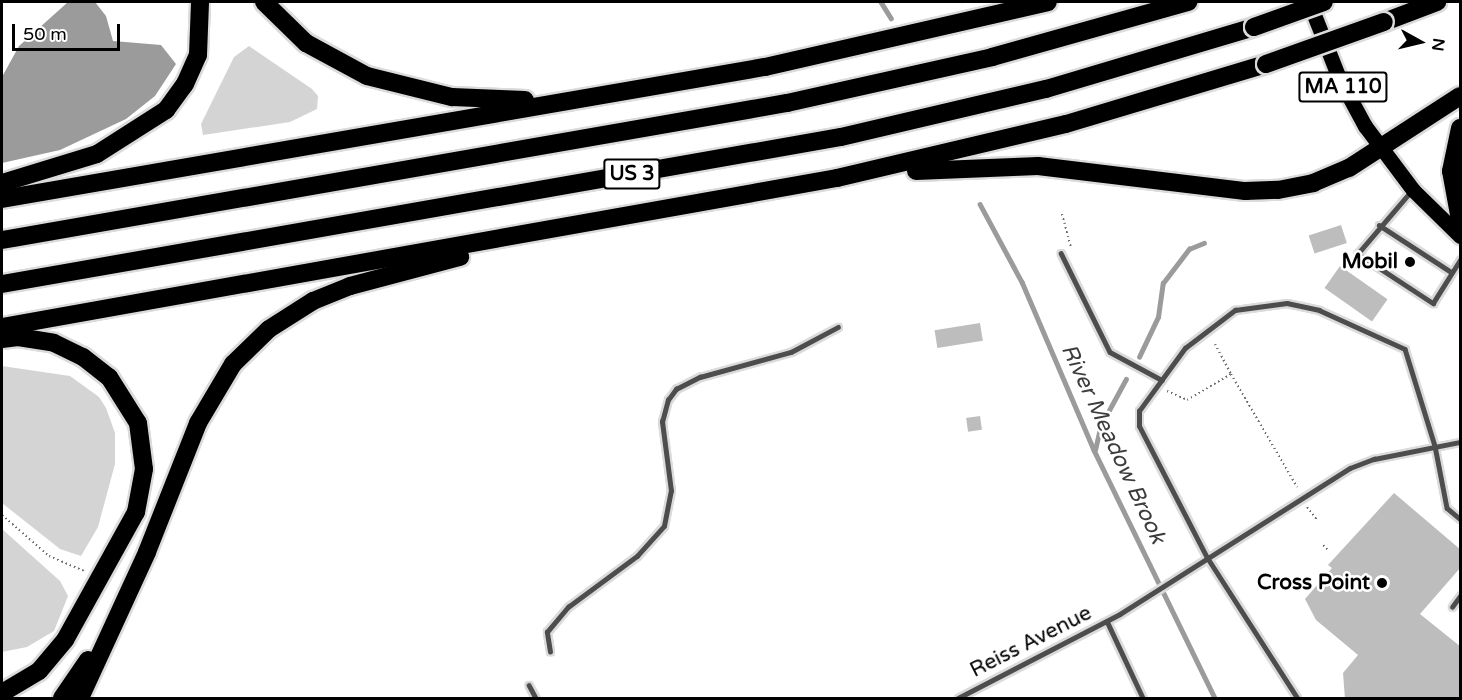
<!DOCTYPE html>
<style>
body{margin:0}
#map{position:relative;width:1462px;height:700px;overflow:hidden;background:#fff;font-family:"Varela Round",sans-serif}
div>[style]{position:absolute}
.green>*{inset:0;background:#d4d4d4}
.water>*{inset:0;background:#9b9b9b}
.stream>*{height:4.5px;margin:-2.25px;padding:0 2.25px;transform-origin:2.25px;border-radius:2.25px;background:#9b9b9b}
.building>*{inset:0;background:#bdbdbd;transform-origin:0 0}
.path>*{height:2px;margin-top:-1px;transform-origin:0;background:repeating-linear-gradient(90deg,#6f6f6f 0 1.5px,transparent 0 4.5px)}
.roads{filter:drop-shadow(2px 0 #dbdbdb) drop-shadow(-2px 0 #dbdbdb) drop-shadow(0 2px #dbdbdb) drop-shadow(0 -2px #dbdbdb)}
.service>*{height:4.5px;margin:-2.25px;padding:0 2.25px;transform-origin:2.25px;border-radius:2.25px;background:#4d4d4d}
.primary>*{height:15px;margin:-7.5px;padding:0 7.5px;transform-origin:7.5px;border-radius:7.5px;background:#000}
.motorway>*{height:18px;margin:-9px;padding:0 9px;transform-origin:9px;border-radius:9px;background:#000}
.bridges{filter:drop-shadow(2px 0 #dbdbdb) drop-shadow(-2px 0 #dbdbdb) drop-shadow(0 2px #dbdbdb) drop-shadow(0 -2px #dbdbdb)}
.motorway-bridge>*{height:18px;margin:-9px;padding:0 9px;transform-origin:9px;border-radius:9px;background:#000}
.dots>*{width:16px;height:16px;translate:-50% -50%;box-sizing:border-box;border:3px solid #fff;border-radius:50%}
span{translate:-50% -50%;white-space:nowrap;text-align:center;line-height:1.15;-webkit-text-stroke:5px #fff;paint-order:stroke}
.shield-label span{padding:2px 4px;background:#fff;border:2px solid;border-radius:4px;-webkit-text-stroke-width:0}
.shield-label{font-size:20px;color:#000;font-weight:700}
.poi-label{font-size:21px;color:#000;font-weight:700}
.right{translate:-100% -50%;text-align:right}
.street-label{font-size:21px;color:#000}
.water-label{font-size:22px;color:#3c3c3c;font-style:italic}
.frame{position:absolute;inset:0;border:3px solid #000;pointer-events:none}
.north{position:absolute;left:1390px;top:12px;width:60px;height:60px;-webkit-text-stroke:4px #fff;paint-order:stroke;rotate:98deg;font-size:16px;font-weight:700;line-height:24px;text-align:center;color:#000}
.north::after{content:'';display:block;margin:auto;width:21px;height:27px;background:#000;clip-path:polygon(50% 0,100% 100%,50% 72%,0 100%)}
.scale{position:absolute;left:12px;top:24px;width:108px;height:27px;box-sizing:border-box;border:3px solid #000;border-top:0;padding-left:8px;font-size:18px;line-height:21px;white-space:nowrap;color:#000;-webkit-text-stroke:4px #fff;paint-order:stroke}
</style>
<div id="map">
<div class="green">
<i style="clip-path:polygon(249px 46px,312px 89px,318px 96px,317px 109px,290px 122px,203px 135px,201px 124px,234px 57px)"></i>
<i style="clip-path:polygon(2px 366px,70px 376px,99px 397px,106px 408px,115px 433px,115px 464px,98px 527px,81px 556px,60px 549px,2px 503px)"></i>
<i style="clip-path:polygon(2px 529px,60px 581px,68px 596px,54px 631px,27px 647px,2px 652px)"></i>
</div>
<div class="water">
<i style="clip-path:polygon(68px 2px,95px 2px,106px 16px,113px 41px,161px 45px,176px 64px,155px 96px,126px 119px,60px 150px,2px 163px,2px 77px,19px 46px)"></i>
</div>
<div class="stream">
<i style="left:881px;top:2px;width:19px;rotate:58deg"></i>
<i style="left:980px;top:204px;width:89px;rotate:61.7deg"></i>
<i style="left:1022px;top:282px;width:183px;rotate:66.8deg"></i>
<i style="left:1094px;top:450px;width:276px;rotate:64deg"></i>
<i style="left:1139px;top:357px;width:44px;rotate:-64.6deg"></i>
<i style="left:1158px;top:317px;width:34px;rotate:-82deg"></i>
<i style="left:1163px;top:283px;width:43px;rotate:-52.6deg"></i>
<i style="left:1189px;top:249px;width:16px;rotate:-22deg"></i>
<i style="left:1095px;top:450px;width:26px;rotate:-77deg"></i>
<i style="left:1101px;top:425px;width:52px;rotate:-61.5deg"></i>
</div>
<div class="building">
<i style="left:1341px;top:225px;width:19px;height:34px;rotate:72deg"></i>
<i style="left:1340px;top:266px;width:58px;height:27px;rotate:35deg"></i>
<i style="left:980px;top:323px;width:18px;height:46px;rotate:81deg"></i>
<i style="left:980px;top:416px;width:14px;height:14px;rotate:82deg"></i>
<i style="clip-path:polygon(1394px 493px,1461px 550px,1461px 567px,1420px 614px,1461px 647px,1461px 699px,1345px 699px,1343px 673px,1358px 655px,1316px 620px,1305px 599px,1332px 568px,1328px 565px)"></i>
</div>
<div class="path">
<i style="left:962px;top:2px;width:1px;rotate:45deg"></i>
<i style="left:1062px;top:214px;width:35px;rotate:75deg"></i>
<i style="left:1215px;top:344px;width:34px;rotate:62deg"></i>
<i style="left:1167px;top:391px;width:22px;rotate:24deg"></i>
<i style="left:1187px;top:400px;width:51px;rotate:-30.6deg"></i>
<i style="left:1231px;top:374px;width:131px;rotate:59.7deg"></i>
<i style="left:1307px;top:507px;width:18px;rotate:52deg"></i>
<i style="left:2px;top:515px;width:62px;rotate:41.1deg"></i>
<i style="left:49px;top:556px;width:38px;rotate:23deg"></i>
<i style="left:1323px;top:545px;width:8px;rotate:45deg"></i>
</div>
<div class="roads">
<div class="service">
<i style="left:1411px;top:192px;width:82px;rotate:130.5deg"></i>
<i style="left:1358px;top:254px;width:90px;rotate:33.2deg"></i>
<i style="left:1433px;top:303px;width:51px;rotate:-57.9deg"></i>
<i style="left:1379px;top:225px;width:86px;rotate:33.1deg"></i>
<i style="left:1061px;top:253px;width:110px;rotate:63.7deg"></i>
<i style="left:1110px;top:352px;width:59px;rotate:28.3deg"></i>
<i style="left:1452px;top:607px;width:14px;rotate:-54deg"></i>
<i style="left:1107px;top:621px;width:85px;rotate:64.9deg"></i>
<i style="left:550px;top:652px;width:20px;rotate:-99deg"></i>
<i style="left:547px;top:632px;width:33px;rotate:-50deg"></i>
<i style="left:568px;top:607px;width:86px;rotate:-36.5deg"></i>
<i style="left:637px;top:556px;width:40px;rotate:-48deg"></i>
<i style="left:664px;top:526px;width:36px;rotate:-79deg"></i>
<i style="left:671px;top:491px;width:70px;rotate:-97.4deg"></i>
<i style="left:662px;top:422px;width:23px;rotate:-75deg"></i>
<i style="left:668px;top:400px;width:14px;rotate:-54deg"></i>
<i style="left:676px;top:389px;width:27px;rotate:-27deg"></i>
<i style="left:700px;top:377px;width:94px;rotate:-15.4deg"></i>
<i style="left:791px;top:352px;width:53px;rotate:-28deg"></i>
<i style="left:529px;top:685px;width:15px;rotate:62deg"></i>
<i style="left:958px;top:698px;width:182px;rotate:-27.4deg"></i>
<i style="left:1120px;top:614px;width:272px;rotate:-32.4deg"></i>
<i style="left:1350px;top:468px;width:26px;rotate:-21deg"></i>
<i style="left:1374px;top:459px;width:88px;rotate:-11.2deg"></i>
<i style="left:1297px;top:698px;width:166px;rotate:-122.7deg"></i>
<i style="left:1207px;top:558px;width:148px;rotate:-117.3deg"></i>
<i style="left:1139px;top:426px;width:15px;rotate:-90deg"></i>
<i style="left:1139px;top:411px;width:78px;rotate:-53.9deg"></i>
<i style="left:1185px;top:348px;width:63px;rotate:-37.2deg"></i>
<i style="left:1235px;top:310px;width:52px;rotate:-7.7deg"></i>
<i style="left:1287px;top:303px;width:33px;rotate:12deg"></i>
<i style="left:1319px;top:310px;width:94px;rotate:24.4deg"></i>
<i style="left:1405px;top:349px;width:102px;rotate:72.8deg"></i>
<i style="left:1435px;top:446px;width:63px;rotate:79deg"></i>
<i style="left:1447px;top:508px;width:17px;rotate:40deg"></i>
</div>
<div class="primary">
<i style="left:1309px;top:2px;width:82px;rotate:68.5deg"></i>
<i style="left:1339px;top:78px;width:55px;rotate:61.6deg"></i>
<i style="left:1365px;top:126px;width:80px;rotate:53.1deg"></i>
<i style="left:1413px;top:190px;width:66px;rotate:44.4deg"></i>
</div>
<div class="motorway">
<i style="left:264px;top:2px;width:59px;rotate:44.3deg"></i>
<i style="left:306px;top:43px;width:69px;rotate:28.4deg"></i>
<i style="left:367px;top:76px;width:88px;rotate:13.9deg"></i>
<i style="left:452px;top:97px;width:73px;rotate:2.4deg"></i>
<i style="left:1384px;top:22px;width:57px;rotate:-20.7deg"></i>
<i style="left:1460px;top:128px;width:44px;rotate:101.8deg"></i>
<i style="left:1451px;top:171px;width:50px;rotate:79.6deg"></i>
<i style="left:916px;top:171px;width:122px;rotate:-2.3deg"></i>
<i style="left:1038px;top:166px;width:209px;rotate:6.9deg"></i>
<i style="left:1245px;top:191px;width:33px;rotate:-2deg"></i>
<i style="left:1278px;top:190px;width:36px;rotate:-11deg"></i>
<i style="left:1313px;top:183px;width:39px;rotate:-23deg"></i>
<i style="left:1349px;top:168px;width:132px;rotate:-33deg"></i>
<i style="left:2px;top:183px;width:99px;rotate:-17deg"></i>
<i style="left:97px;top:154px;width:82px;rotate:-32.5deg"></i>
<i style="left:166px;top:110px;width:32px;rotate:-54deg"></i>
<i style="left:185px;top:84px;width:32px;rotate:-66deg"></i>
<i style="left:198px;top:55px;width:53px;rotate:-87.8deg"></i>
<i style="left:2px;top:199px;width:774px;rotate:-9.82deg"></i>
<i style="left:765px;top:67px;width:290px;rotate:-12.9deg"></i>
<i style="left:2px;top:240px;width:797px;rotate:-9.9deg"></i>
<i style="left:787px;top:103px;width:210px;rotate:-12.6deg"></i>
<i style="left:992px;top:57px;width:204px;rotate:-15.7deg"></i>
<i style="left:2px;top:284px;width:852px;rotate:-9.94deg"></i>
<i style="left:841px;top:137px;width:211px;rotate:-13.2deg"></i>
<i style="left:1046px;top:89px;width:217px;rotate:-16.6deg"></i>
<i style="left:2px;top:327px;width:848px;rotate:-10.12deg"></i>
<i style="left:837px;top:178px;width:235px;rotate:-13.3deg"></i>
<i style="left:1066px;top:124px;width:209px;rotate:-16.7deg"></i>
<i style="left:2px;top:339px;width:16px;rotate:-7deg"></i>
<i style="left:18px;top:337px;width:36px;rotate:9deg"></i>
<i style="left:54px;top:343px;width:32px;rotate:26deg"></i>
<i style="left:83px;top:357px;width:33px;rotate:38deg"></i>
<i style="left:109px;top:377px;width:54px;rotate:57.8deg"></i>
<i style="left:138px;top:423px;width:46px;rotate:82.6deg"></i>
<i style="left:144px;top:469px;width:44px;rotate:100.5deg"></i>
<i style="left:136px;top:512px;width:146px;rotate:119deg"></i>
<i style="left:65px;top:640px;width:40px;rotate:130deg"></i>
<i style="left:39px;top:671px;width:43px;rotate:149.3deg"></i>
<i style="left:62px;top:698px;width:46px;rotate:-55.6deg"></i>
<i style="left:80px;top:698px;width:161px;rotate:-65.3deg"></i>
<i style="left:147px;top:552px;width:139px;rotate:-68.4deg"></i>
<i style="left:198px;top:423px;width:69px;rotate:-59.3deg"></i>
<i style="left:233px;top:364px;width:50px;rotate:-44.2deg"></i>
<i style="left:269px;top:329px;width:52px;rotate:-32.5deg"></i>
<i style="left:313px;top:301px;width:40px;rotate:-22deg"></i>
<i style="left:350px;top:286px;width:114px;rotate:-14.8deg"></i>
</div>
</div>
<div class="bridges">
<div class="motorway-bridge">
<i style="left:1254px;top:27px;width:74px;rotate:-19.7deg"></i>
<i style="left:1266px;top:64px;width:125px;rotate:-19.6deg"></i>
</div>
</div>
<div class="dots">
<i style="left:1410px;top:262px;background:#000"></i>
<i style="left:1382px;top:583px;background:#000"></i>
</div>
<div class="shield-label">
<span style="left:1343px;top:87px">MA 110</span>
<span style="left:632px;top:174px">US 3</span>
</div>
<div class="poi-label">
<span class="right" style="left:1398px;top:262px">Mobil</span>
<span class="right" style="left:1370px;top:583px">Cross Point</span>
</div>
<div class="street-label">
<span style="left:1031px;top:642px;rotate:-27deg">Reiss Avenue</span>
</div>
<div class="water-label">
<span style="left:1113px;top:444px;rotate:65deg">River Meadow Brook</span>
</div>
<div class="frame"></div>
<div class="north">N</div>
<div class="scale">50 m</div>
</div>
